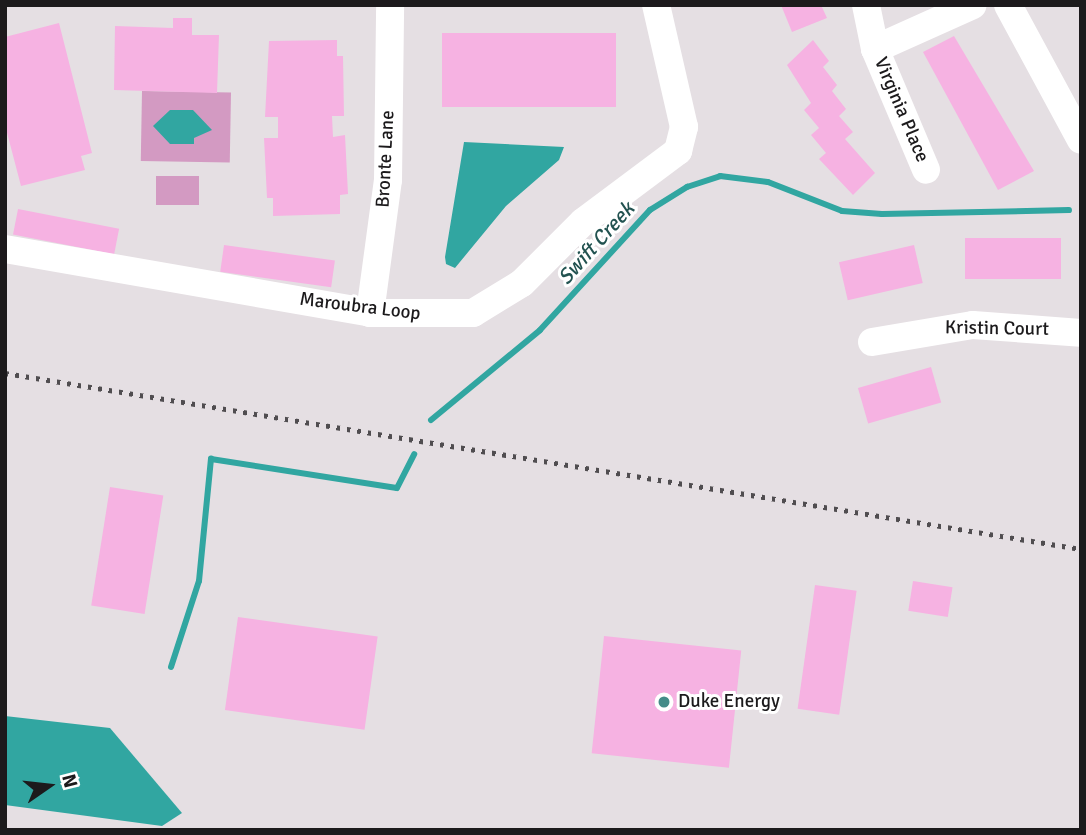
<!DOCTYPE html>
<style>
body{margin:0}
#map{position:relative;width:1086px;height:835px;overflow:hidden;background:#e5dfe3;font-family:Signika,sans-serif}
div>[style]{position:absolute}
.green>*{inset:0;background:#d39ac2;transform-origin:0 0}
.water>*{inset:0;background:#31a6a1}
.stream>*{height:6px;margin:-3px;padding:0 3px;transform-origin:3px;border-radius:3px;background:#31a6a1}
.building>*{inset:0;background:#f6b2e2;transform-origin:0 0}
.minor>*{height:28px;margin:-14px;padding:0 14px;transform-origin:14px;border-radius:14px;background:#fff}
.rail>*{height:5px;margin-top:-2.5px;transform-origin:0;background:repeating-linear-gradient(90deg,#504d50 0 3.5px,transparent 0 10.5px)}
.dots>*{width:19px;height:19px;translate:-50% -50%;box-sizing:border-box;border:4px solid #fff;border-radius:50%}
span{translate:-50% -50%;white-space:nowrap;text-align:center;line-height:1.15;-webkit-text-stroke:6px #fff;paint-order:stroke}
.street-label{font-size:19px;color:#1c1a1c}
.poi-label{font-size:19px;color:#1c1a1c}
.left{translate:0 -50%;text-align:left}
.water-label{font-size:21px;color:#225250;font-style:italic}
.frame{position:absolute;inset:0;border:7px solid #1c1a1c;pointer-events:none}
.north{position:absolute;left:14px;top:751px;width:70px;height:70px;-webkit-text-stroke:5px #fff;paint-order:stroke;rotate:76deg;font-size:19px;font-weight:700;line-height:28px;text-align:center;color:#1c1a1c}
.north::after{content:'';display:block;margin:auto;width:24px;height:32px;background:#1c1a1c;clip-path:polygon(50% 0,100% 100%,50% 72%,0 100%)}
</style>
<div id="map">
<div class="green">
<i style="left:142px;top:91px;width:89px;height:70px;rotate:1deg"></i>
<i style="left:156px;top:176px;width:43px;height:29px"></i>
</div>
<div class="water">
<i style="clip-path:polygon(170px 110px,193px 110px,212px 130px,194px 138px,194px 144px,170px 144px,153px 126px)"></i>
<i style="clip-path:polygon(464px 142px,564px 147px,559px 160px,506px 206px,455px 268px,446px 264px,445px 257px)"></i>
<i style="clip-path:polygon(5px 716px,110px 728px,182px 813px,162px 826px,5px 805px)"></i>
</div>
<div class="stream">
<i style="left:431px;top:420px;width:141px;rotate:-39.5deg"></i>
<i style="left:540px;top:330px;width:163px;rotate:-47.5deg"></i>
<i style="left:650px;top:210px;width:44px;rotate:-31.9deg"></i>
<i style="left:687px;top:187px;width:35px;rotate:-18deg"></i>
<i style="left:720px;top:176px;width:48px;rotate:7.1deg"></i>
<i style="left:768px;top:182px;width:79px;rotate:21.4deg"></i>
<i style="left:842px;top:211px;width:40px;rotate:4.3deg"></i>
<i style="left:882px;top:214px;width:187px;rotate:-1.2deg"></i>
<i style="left:171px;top:667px;width:90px;rotate:-72deg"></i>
<i style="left:199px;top:581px;width:123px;rotate:-84.4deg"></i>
<i style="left:211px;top:459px;width:188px;rotate:8.9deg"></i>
<i style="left:397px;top:488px;width:38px;rotate:-63deg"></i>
</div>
<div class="building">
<i style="clip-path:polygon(781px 5px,821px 5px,827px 18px,792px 32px)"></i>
<i style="clip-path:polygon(173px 18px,192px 18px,192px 35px,219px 35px,217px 93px,114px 90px,115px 26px,173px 28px)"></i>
<i style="clip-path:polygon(59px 23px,92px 153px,81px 156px,85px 170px,21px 186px,5px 125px,5px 37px)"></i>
<i style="left:616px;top:33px;width:74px;height:174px;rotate:90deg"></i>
<i style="clip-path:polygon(954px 36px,1034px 171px,998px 190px,923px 52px)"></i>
<i style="clip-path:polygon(337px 40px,337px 56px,343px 56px,344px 116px,332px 116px,333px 137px,345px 135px,348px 194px,340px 195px,340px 214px,273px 216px,273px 198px,267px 198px,264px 138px,278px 138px,278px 117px,265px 117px,269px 41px)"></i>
<i style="clip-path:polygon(813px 40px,829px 61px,823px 67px,837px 85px,832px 91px,846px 109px,839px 116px,853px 132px,845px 139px,875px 173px,853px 195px,819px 159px,826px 153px,811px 135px,819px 128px,804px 110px,811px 103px,787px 65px)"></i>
<i style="left:18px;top:209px;width:103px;height:26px;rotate:11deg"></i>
<i style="left:965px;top:238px;width:96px;height:41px"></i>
<i style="left:224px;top:245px;width:112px;height:27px;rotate:8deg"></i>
<i style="left:914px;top:245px;width:39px;height:77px;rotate:77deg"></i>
<i style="left:931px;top:367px;width:37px;height:76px;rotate:74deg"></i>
<i style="left:110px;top:487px;width:54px;height:120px;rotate:9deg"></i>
<i style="left:913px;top:581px;width:40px;height:30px;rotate:9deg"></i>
<i style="left:815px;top:585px;width:42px;height:125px;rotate:8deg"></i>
<i style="left:238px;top:617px;width:141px;height:94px;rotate:8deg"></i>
<i style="left:604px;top:636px;width:138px;height:118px;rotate:6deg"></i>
</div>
<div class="minor">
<i style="left:866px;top:5px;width:45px;rotate:78.4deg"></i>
<i style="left:875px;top:49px;width:131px;rotate:67.1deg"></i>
<i style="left:1008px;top:5px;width:153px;rotate:61.6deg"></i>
<i style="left:875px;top:49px;width:107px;rotate:-24.2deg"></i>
<i style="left:5px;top:249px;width:371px;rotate:9.9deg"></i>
<i style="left:370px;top:313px;width:103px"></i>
<i style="left:473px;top:313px;width:57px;rotate:-31.5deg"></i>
<i style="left:522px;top:283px;width:86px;rotate:-45deg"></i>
<i style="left:583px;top:222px;width:119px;rotate:-36.8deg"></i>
<i style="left:678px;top:151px;width:25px;rotate:-76deg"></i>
<i style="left:684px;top:127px;width:125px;rotate:-102.9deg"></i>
<i style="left:370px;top:313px;width:134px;rotate:-82.3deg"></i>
<i style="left:388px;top:180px;width:175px;rotate:-89.3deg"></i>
<i style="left:872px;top:342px;width:102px;rotate:-9.6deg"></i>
<i style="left:973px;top:325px;width:108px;rotate:4.2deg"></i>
</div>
<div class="rail">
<i style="left:5px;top:373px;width:1090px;rotate:9.29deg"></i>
</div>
<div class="dots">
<i style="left:664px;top:702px;background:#448b88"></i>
</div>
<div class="street-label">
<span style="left:901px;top:110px;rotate:67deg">Virginia Place</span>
<span style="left:386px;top:159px;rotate:-87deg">Bronte Lane</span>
<span style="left:360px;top:307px;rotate:7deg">Maroubra Loop</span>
<span style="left:997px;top:329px;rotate:1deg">Kristin Court</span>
</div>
<div class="poi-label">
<span class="left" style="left:678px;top:702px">Duke Energy</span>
</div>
<div class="water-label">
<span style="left:596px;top:243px;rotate:-48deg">Swift Creek</span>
</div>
<div class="frame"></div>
<div class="north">N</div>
</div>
